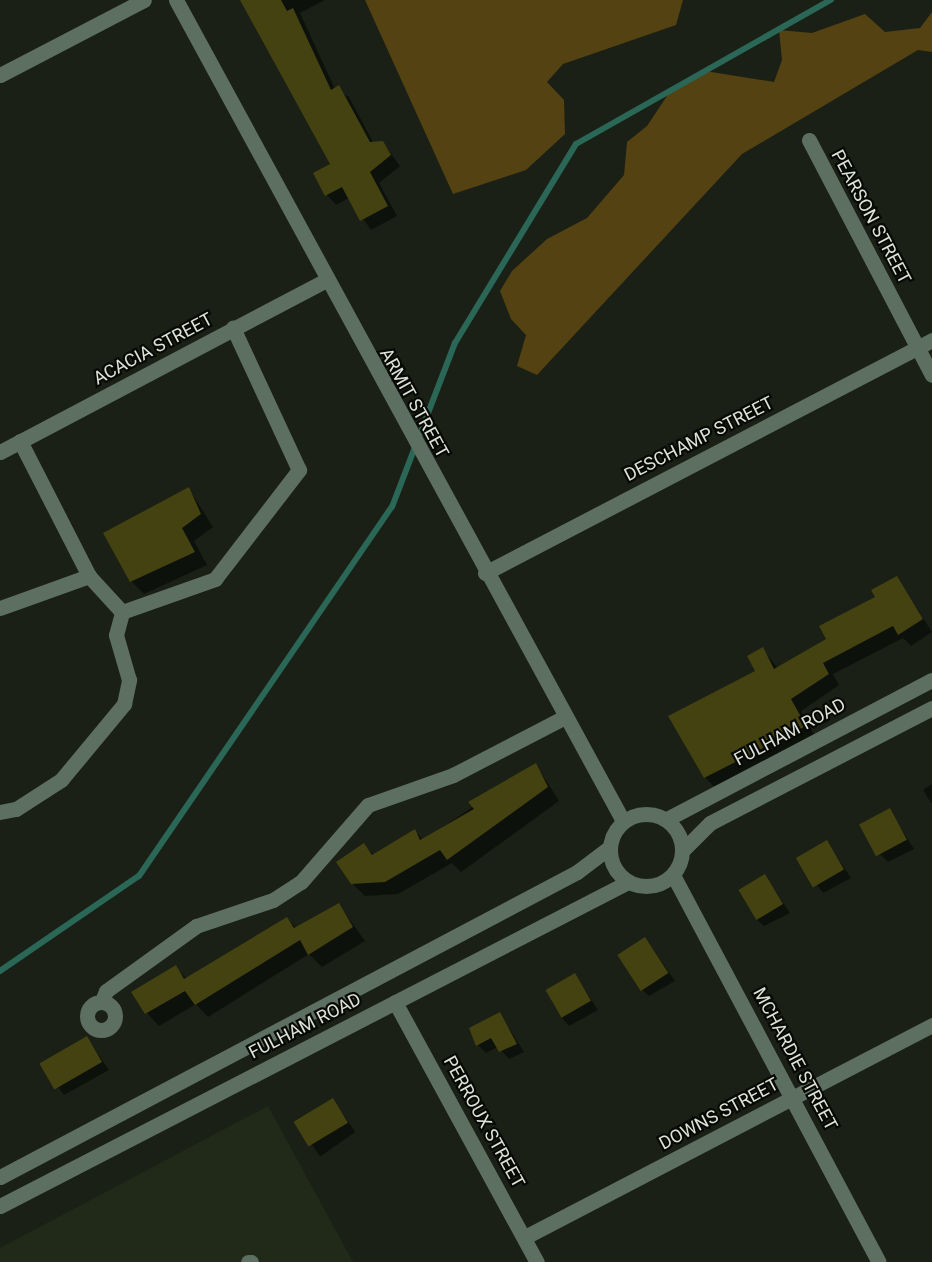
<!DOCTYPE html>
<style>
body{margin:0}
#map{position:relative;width:932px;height:1262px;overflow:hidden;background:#1a2015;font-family:Roboto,sans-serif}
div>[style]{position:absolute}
.built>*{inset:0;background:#212a18}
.forest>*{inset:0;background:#544212}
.shadow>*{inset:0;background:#0007;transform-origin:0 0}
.stream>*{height:6px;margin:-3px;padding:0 3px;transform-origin:3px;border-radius:3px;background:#2a6757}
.building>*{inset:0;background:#434210;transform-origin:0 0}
.minor>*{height:15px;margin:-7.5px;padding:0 7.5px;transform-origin:7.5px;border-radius:7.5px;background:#5d6f61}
.minor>.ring{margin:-7.5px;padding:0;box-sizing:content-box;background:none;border:15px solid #5d6f61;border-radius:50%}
span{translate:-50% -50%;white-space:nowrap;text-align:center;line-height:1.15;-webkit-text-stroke:4.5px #070905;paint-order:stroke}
.street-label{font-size:18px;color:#dee2da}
</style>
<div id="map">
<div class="built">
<i style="clip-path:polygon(268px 1106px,353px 1262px,0 1262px,0 1248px)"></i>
</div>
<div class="forest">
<i style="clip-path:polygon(365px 0,683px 0,676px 25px,563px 64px,547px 82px,564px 100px,565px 134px,526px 170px,453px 194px)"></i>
<i style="clip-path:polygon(932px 12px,932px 52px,918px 50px,742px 154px,537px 375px,517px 366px,526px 335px,511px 319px,500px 291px,512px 271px,547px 239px,587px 218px,624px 175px,627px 142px,647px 126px,671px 90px,705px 71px,774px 82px,782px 60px,779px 30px,812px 33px,865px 14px,885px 32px,920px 28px)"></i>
</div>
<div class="shadow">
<i style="clip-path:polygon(242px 0,325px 0,300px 13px,335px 89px,349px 97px,374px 144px,383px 143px,400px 166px,379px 183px,397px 216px,371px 230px,349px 198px,336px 205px,327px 195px,332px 165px)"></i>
<i style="clip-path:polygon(189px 489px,213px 527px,194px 541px,207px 565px,144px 594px,131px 581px)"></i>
<i style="clip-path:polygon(897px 577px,932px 632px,911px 646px,903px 638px,833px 674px,839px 685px,801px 711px,816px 738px,716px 789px,705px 777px,757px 672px,762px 649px,778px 668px,828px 639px)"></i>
<i style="clip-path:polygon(536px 765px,559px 801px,461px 872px,452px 863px,398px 894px,365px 896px,352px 883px,364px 845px,374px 855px,415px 831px,423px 840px)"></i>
<i style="clip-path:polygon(932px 784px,932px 804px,923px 790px)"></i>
<i style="clip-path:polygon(889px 810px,914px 849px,888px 862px,880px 854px)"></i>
<i style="clip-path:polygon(827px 842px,851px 878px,823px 893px,797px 858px)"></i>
<i style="clip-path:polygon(765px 876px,790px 913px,764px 926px,755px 918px)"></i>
<i style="clip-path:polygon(339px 905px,365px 941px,322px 967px,309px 954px,208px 1017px,196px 1004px,159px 1026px,147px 1013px,175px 967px,187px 979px,287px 919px,297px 928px)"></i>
<i style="clip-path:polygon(645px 938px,675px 981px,649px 996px,640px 988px)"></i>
<i style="clip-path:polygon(575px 975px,598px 1010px,569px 1026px,561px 1017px)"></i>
<i style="clip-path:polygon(500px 1014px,524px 1052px,509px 1059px,498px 1047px,486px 1053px,478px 1045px)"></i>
<i style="clip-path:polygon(87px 1038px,109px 1070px,64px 1095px,41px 1064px)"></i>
<i style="left:333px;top:1100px;width:39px;height:43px;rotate:55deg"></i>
</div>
<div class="stream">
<i style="left:0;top:971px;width:168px;rotate:-34.4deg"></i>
<i style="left:139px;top:876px;width:447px;rotate:-55.6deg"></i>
<i style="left:392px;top:507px;width:176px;rotate:-69deg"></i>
<i style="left:455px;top:343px;width:233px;rotate:-58.7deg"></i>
<i style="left:576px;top:144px;width:293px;rotate:-29.5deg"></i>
</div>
<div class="building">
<i style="clip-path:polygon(240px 0,281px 0,287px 11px,293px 8px,331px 90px,339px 85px,370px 142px,383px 141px,391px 155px,370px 172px,388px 206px,360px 221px,342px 187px,325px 196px,313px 173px,330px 164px)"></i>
<i style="clip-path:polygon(189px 487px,201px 514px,182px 528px,195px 552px,130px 582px,103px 533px)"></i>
<i style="clip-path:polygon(897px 576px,923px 619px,898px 635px,893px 626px,823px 663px,829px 674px,791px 699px,806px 726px,704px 778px,668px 716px,755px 671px,747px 656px,763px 647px,774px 669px,826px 639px,819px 626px,875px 597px,871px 590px)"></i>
<i style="clip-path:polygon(536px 763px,548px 787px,447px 860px,440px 850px,385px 882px,351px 884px,336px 862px,364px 843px,372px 855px,415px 829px,420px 840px,474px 809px,468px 802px)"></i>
<i style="left:890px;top:808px;width:36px;height:35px;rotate:62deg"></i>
<i style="left:827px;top:840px;width:34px;height:36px;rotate:60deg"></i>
<i style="left:765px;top:874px;width:35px;height:31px;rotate:59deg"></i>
<i style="clip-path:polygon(339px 903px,353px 927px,308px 955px,300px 940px,195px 1005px,185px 991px,145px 1014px,131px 992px,176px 965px,184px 979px,287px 917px,294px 928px)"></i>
<i style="left:645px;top:937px;width:43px;height:33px;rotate:57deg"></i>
<i style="left:575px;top:973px;width:32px;height:34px;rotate:60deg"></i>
<i style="clip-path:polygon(500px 1012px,517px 1044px,499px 1052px,491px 1038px,476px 1046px,469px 1028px)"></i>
<i style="left:87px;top:1036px;width:30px;height:55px;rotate:60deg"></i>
<i style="left:333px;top:1098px;width:29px;height:46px;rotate:59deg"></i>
</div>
<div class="minor">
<i style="left:176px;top:0;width:935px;rotate:61.43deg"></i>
<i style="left:0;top:75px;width:162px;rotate:-27.5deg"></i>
<i style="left:809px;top:140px;width:265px;rotate:62.4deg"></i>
<i style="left:20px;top:441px;width:152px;rotate:62.9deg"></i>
<i style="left:0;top:452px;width:366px;rotate:-27.8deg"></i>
<i style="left:485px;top:573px;width:504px;rotate:-27.53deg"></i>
<i style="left:0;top:608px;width:95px;rotate:-19.8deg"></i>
<i style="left:89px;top:576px;width:49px;rotate:47.5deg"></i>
<i style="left:122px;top:612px;width:99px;rotate:-19.5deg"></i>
<i style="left:215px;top:579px;width:138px;rotate:-52.4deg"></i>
<i style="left:299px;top:470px;width:157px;rotate:-114.9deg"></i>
<i style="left:0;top:812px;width:16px;rotate:-11deg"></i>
<i style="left:16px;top:809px;width:54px;rotate:-32.8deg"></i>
<i style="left:61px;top:780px;width:99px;rotate:-50.3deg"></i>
<i style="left:124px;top:704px;width:25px;rotate:-78deg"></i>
<i style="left:129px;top:680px;width:47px;rotate:-106.1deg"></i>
<i style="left:116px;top:635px;width:24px;rotate:-75deg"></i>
<i class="ring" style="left:610px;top:814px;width:57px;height:57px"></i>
<i style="left:667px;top:819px;width:299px;rotate:-27.7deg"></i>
<i style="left:683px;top:850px;width:38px;rotate:-45deg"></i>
<i style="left:710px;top:823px;width:250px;rotate:-27.4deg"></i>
<i style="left:673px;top:875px;width:438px;rotate:62deg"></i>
<i style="left:102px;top:1001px;width:11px;rotate:-68deg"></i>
<i style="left:106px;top:991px;width:111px;rotate:-35.8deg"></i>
<i style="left:196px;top:926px;width:81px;rotate:-18.7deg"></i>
<i style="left:273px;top:900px;width:33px;rotate:-33deg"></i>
<i style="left:301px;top:882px;width:102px;rotate:-49deg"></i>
<i style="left:368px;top:805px;width:90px;rotate:-19.4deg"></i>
<i style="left:453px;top:775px;width:126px;rotate:-27.4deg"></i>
<i class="ring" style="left:87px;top:1002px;width:13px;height:13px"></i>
<i style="left:395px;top:1002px;width:296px;rotate:61.4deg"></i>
<i style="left:0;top:1177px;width:653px;rotate:-27.86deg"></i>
<i style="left:577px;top:872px;width:41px;rotate:-37.1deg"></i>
<i style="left:0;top:1206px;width:707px;rotate:-27.29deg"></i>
<i style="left:525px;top:1237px;width:459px;rotate:-27.5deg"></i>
<i style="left:248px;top:1262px;width:3px"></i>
</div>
<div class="street-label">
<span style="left:871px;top:217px;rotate:62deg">PEARSON STREET</span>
<span style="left:153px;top:349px;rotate:-28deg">ACACIA STREET</span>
<span style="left:414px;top:403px;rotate:61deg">ARMIT STREET</span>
<span style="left:699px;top:439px;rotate:-27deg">DESCHAMP STREET</span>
<span style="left:790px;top:732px;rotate:-28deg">FULHAM ROAD</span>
<span style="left:305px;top:1026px;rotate:-27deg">FULHAM ROAD</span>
<span style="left:795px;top:1059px;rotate:62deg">MCHARDIE STREET</span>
<span style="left:719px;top:1114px;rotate:-28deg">DOWNS STREET</span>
<span style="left:484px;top:1122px;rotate:61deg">PERROUX STREET</span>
</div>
</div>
